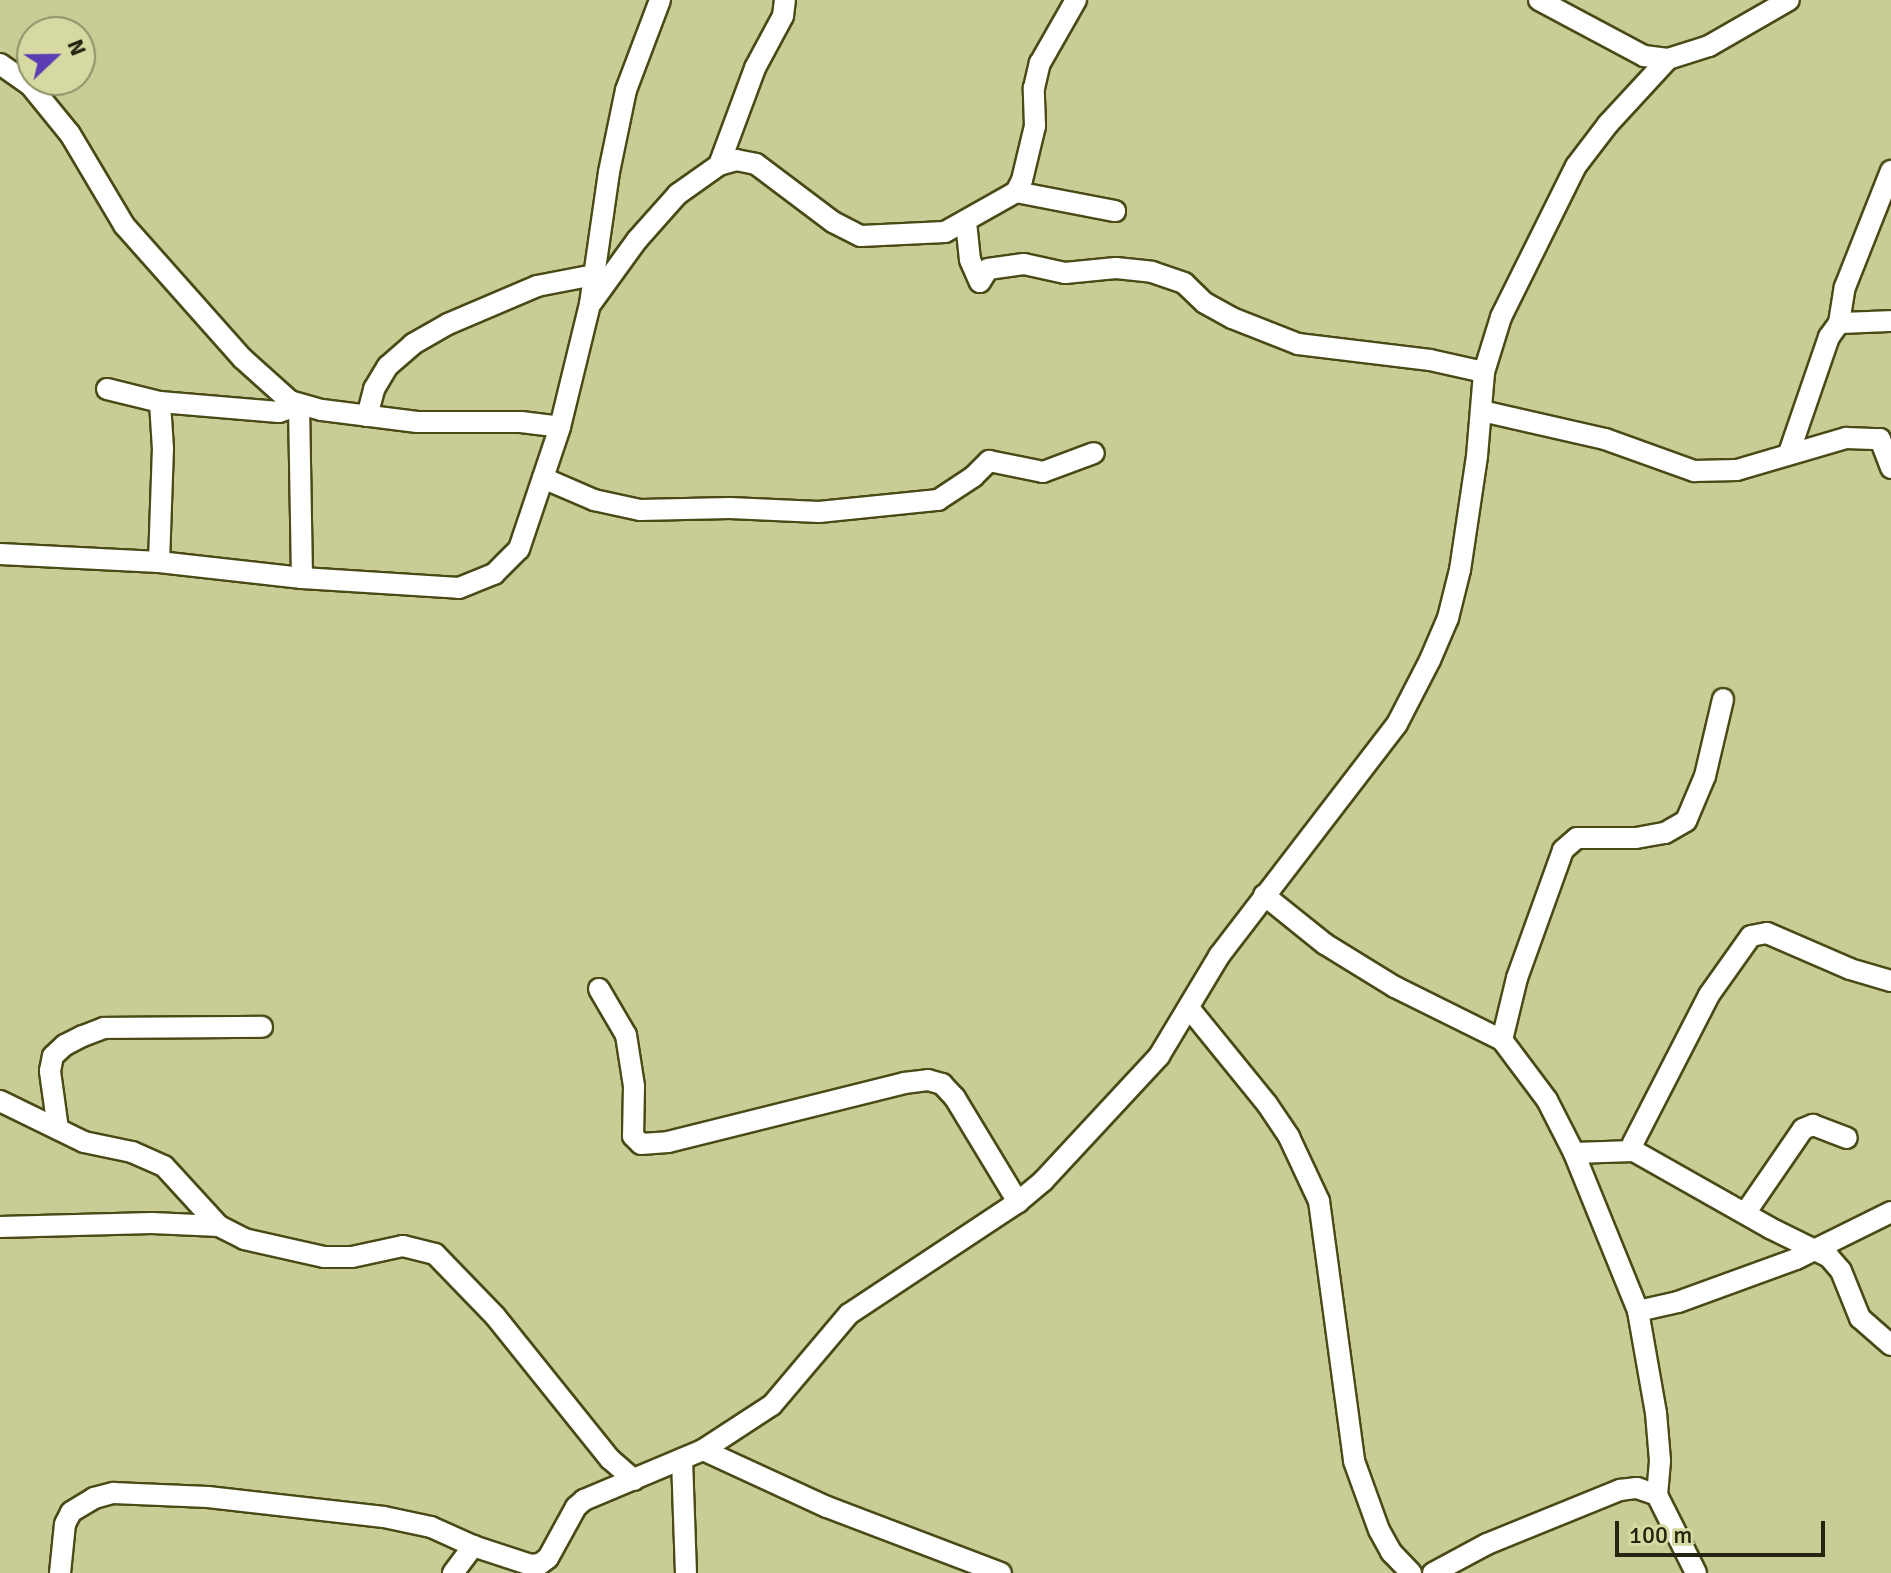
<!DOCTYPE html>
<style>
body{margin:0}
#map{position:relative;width:1891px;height:1573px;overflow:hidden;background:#cacc96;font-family:Signika,sans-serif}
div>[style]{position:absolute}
.roads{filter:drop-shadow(2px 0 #4a4a17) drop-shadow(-2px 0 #4a4a17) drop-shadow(0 2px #4a4a17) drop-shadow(0 -2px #4a4a17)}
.minor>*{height:20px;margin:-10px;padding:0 10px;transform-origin:10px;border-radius:10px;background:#fff}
span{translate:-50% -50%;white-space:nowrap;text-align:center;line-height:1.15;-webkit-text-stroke:7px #d7d9a2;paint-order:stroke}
.north{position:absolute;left:16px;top:16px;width:80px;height:80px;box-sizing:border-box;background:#d7d9a2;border:2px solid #8f9167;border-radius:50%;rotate:68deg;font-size:22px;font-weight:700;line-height:32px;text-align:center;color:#24240f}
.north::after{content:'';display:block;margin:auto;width:28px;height:36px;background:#5b3cb4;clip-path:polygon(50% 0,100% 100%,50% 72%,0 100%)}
.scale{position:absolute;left:1615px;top:1521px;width:210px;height:36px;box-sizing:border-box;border:4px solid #24240f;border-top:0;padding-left:10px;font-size:24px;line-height:28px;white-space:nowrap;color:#24240f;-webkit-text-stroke:6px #d7d9a2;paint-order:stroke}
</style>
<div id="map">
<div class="roads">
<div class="minor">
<i style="left:1539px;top:0;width:119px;rotate:28.1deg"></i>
<i style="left:1644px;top:56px;width:24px;rotate:7deg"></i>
<i style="left:1668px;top:59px;width:43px;rotate:-17.6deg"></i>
<i style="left:1709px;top:46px;width:92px;rotate:-29.9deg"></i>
<i style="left:0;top:64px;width:37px;rotate:35deg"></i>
<i style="left:30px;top:85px;width:63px;rotate:50.8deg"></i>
<i style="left:70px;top:134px;width:106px;rotate:59.3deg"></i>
<i style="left:124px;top:225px;width:178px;rotate:48.4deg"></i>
<i style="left:242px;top:358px;width:64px;rotate:41.9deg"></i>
<i style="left:290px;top:401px;width:33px;rotate:16deg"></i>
<i style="left:322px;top:410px;width:96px;rotate:7.2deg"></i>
<i style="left:417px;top:422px;width:104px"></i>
<i style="left:521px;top:422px;width:39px;rotate:7deg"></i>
<i style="left:719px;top:165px;width:103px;rotate:-69.6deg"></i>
<i style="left:755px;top:68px;width:59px;rotate:-61.7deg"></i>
<i style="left:783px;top:16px;width:16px;rotate:-83deg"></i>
<i style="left:1016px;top:192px;width:101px;rotate:10.9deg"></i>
<i style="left:966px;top:222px;width:38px;rotate:84deg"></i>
<i style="left:970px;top:260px;width:24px;rotate:66deg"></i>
<i style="left:980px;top:282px;width:15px;rotate:-58deg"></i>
<i style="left:988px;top:269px;width:36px;rotate:-8deg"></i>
<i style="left:1024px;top:264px;width:42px;rotate:12.4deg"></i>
<i style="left:1065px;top:273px;width:51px;rotate:-5.6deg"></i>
<i style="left:1116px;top:268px;width:36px;rotate:6deg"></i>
<i style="left:1152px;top:272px;width:34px;rotate:19deg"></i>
<i style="left:1184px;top:283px;width:29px;rotate:44deg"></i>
<i style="left:1205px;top:303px;width:31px;rotate:29deg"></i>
<i style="left:1232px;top:318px;width:71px;rotate:21.5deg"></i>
<i style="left:1298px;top:344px;width:133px;rotate:6.9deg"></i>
<i style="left:1430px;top:360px;width:55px;rotate:12.5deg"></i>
<i style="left:592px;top:302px;width:77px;rotate:-54deg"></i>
<i style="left:637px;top:240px;width:62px;rotate:-48.3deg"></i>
<i style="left:678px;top:194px;width:50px;rotate:-35.3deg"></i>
<i style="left:719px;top:165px;width:18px;rotate:-16deg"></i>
<i style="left:736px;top:160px;width:20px;rotate:11deg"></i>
<i style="left:756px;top:164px;width:96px;rotate:37deg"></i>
<i style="left:833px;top:222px;width:31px;rotate:27deg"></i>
<i style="left:861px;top:236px;width:84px;rotate:-2.7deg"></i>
<i style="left:945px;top:232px;width:81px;rotate:-29.4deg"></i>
<i style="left:1016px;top:192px;width:13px;rotate:-63deg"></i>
<i style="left:1022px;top:180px;width:56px;rotate:-76.5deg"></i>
<i style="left:1035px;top:126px;width:38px;rotate:-92deg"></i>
<i style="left:1034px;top:88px;width:26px;rotate:-77deg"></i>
<i style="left:1040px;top:63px;width:73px;rotate:-60.3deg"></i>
<i style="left:1839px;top:323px;width:52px;rotate:-2.2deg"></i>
<i style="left:107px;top:389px;width:55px;rotate:13.8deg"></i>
<i style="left:160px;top:402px;width:119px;rotate:4.8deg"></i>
<i style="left:279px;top:412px;width:21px;rotate:-19deg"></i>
<i style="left:299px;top:405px;width:173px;rotate:89deg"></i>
<i style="left:1482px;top:411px;width:126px;rotate:12.8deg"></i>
<i style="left:1605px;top:439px;width:95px;rotate:19.8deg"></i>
<i style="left:1694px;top:471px;width:43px;rotate:-1.3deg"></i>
<i style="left:1737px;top:470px;width:114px;rotate:-16.4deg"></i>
<i style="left:1846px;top:438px;width:34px;rotate:2deg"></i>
<i style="left:1880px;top:439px;width:31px;rotate:69deg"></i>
<i style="left:367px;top:416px;width:28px;rotate:-75deg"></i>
<i style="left:374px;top:389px;width:27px;rotate:-59deg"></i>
<i style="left:388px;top:366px;width:33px;rotate:-41deg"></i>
<i style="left:413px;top:344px;width:40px;rotate:-29.7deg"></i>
<i style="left:448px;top:324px;width:97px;rotate:-23.1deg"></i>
<i style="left:537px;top:286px;width:58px;rotate:-10.9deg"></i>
<i style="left:1789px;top:453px;width:123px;rotate:-71deg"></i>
<i style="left:1829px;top:337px;width:17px;rotate:-54deg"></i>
<i style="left:1839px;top:323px;width:36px;rotate:-81deg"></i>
<i style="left:1845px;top:287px;width:125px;rotate:-68.4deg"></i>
<i style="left:543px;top:478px;width:56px;rotate:23.3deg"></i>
<i style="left:594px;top:500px;width:47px;rotate:12.3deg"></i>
<i style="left:640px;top:510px;width:90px;rotate:-1.3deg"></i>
<i style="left:730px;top:508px;width:89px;rotate:2.6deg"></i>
<i style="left:819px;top:512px;width:120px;rotate:-5.8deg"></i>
<i style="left:938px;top:500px;width:42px;rotate:-33.3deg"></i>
<i style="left:973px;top:477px;width:23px;rotate:-45deg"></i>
<i style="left:989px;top:461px;width:55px;rotate:11.5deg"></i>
<i style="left:1043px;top:472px;width:54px;rotate:-20.4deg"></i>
<i style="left:0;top:554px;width:159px;rotate:2.9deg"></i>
<i style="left:159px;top:562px;width:144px;rotate:6.4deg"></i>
<i style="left:302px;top:578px;width:157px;rotate:3.6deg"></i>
<i style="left:459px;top:588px;width:38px;rotate:-22deg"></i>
<i style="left:494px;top:574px;width:35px;rotate:-45deg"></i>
<i style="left:519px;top:549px;width:129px;rotate:-71.4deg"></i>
<i style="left:560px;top:427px;width:127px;rotate:-76.3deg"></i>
<i style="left:590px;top:304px;width:133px;rotate:-81.8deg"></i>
<i style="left:609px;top:172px;width:84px;rotate:-78.3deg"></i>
<i style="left:626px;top:90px;width:96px;rotate:-69.3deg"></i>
<i style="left:159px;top:562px;width:113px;rotate:-88deg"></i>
<i style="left:163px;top:449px;width:47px;rotate:-93.7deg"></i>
<i style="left:1264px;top:895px;width:78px;rotate:38.8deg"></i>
<i style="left:1325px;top:944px;width:82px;rotate:31.6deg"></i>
<i style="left:1395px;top:987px;width:119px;rotate:26.4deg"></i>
<i style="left:1502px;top:1040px;width:75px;rotate:53.1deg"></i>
<i style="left:1547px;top:1100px;width:59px;rotate:63deg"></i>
<i style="left:1574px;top:1153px;width:60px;rotate:-1.9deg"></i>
<i style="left:1634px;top:1151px;width:156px;rotate:29.5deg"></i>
<i style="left:1770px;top:1228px;width:66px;rotate:26.2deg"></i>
<i style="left:1829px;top:1257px;width:18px;rotate:49deg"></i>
<i style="left:1841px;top:1271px;width:51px;rotate:68deg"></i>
<i style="left:1860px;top:1318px;width:41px;rotate:41.1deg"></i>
<i style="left:599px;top:989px;width:53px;rotate:59.6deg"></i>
<i style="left:626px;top:1035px;width:52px;rotate:81.1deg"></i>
<i style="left:634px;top:1086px;width:50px;rotate:91.1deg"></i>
<i style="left:633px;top:1136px;width:11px;rotate:45deg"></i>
<i style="left:641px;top:1144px;width:27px;rotate:-4deg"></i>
<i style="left:668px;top:1142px;width:243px;rotate:-14deg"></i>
<i style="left:904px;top:1083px;width:24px;rotate:-7deg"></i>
<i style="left:928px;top:1080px;width:15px;rotate:16deg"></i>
<i style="left:942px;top:1084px;width:19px;rotate:47deg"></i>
<i style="left:955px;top:1098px;width:122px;rotate:58.8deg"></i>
<i style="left:1189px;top:1008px;width:124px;rotate:50.9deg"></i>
<i style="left:1267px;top:1104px;width:40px;rotate:56deg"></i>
<i style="left:1289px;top:1137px;width:71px;rotate:64.9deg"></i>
<i style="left:1319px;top:1201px;width:262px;rotate:82.3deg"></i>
<i style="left:1354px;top:1461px;width:73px;rotate:70.1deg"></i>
<i style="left:1379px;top:1530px;width:25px;rotate:61deg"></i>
<i style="left:1391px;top:1552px;width:29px;rotate:46deg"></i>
<i style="left:1502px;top:1040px;width:64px;rotate:-76.4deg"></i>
<i style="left:1517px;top:978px;width:136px;rotate:-70.2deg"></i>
<i style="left:1563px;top:850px;width:18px;rotate:-41deg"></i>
<i style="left:1577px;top:838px;width:59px"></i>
<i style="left:1636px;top:838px;width:29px;rotate:-10deg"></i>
<i style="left:1665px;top:833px;width:24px;rotate:-30deg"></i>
<i style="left:1686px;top:821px;width:49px;rotate:-67.1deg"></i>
<i style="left:1705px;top:776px;width:79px;rotate:-76.8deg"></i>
<i style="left:0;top:1101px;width:93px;rotate:26deg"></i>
<i style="left:84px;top:1142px;width:49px;rotate:11.8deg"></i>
<i style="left:132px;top:1152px;width:35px;rotate:24deg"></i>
<i style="left:164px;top:1166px;width:81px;rotate:47.5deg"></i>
<i style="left:219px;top:1226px;width:28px;rotate:27deg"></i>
<i style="left:244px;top:1239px;width:82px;rotate:12.7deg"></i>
<i style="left:324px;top:1257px;width:28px"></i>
<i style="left:352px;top:1257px;width:52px;rotate:-12.2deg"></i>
<i style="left:403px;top:1246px;width:33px;rotate:14deg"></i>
<i style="left:435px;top:1254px;width:86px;rotate:45.9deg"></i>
<i style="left:495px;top:1316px;width:184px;rotate:51.2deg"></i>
<i style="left:610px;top:1459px;width:32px;rotate:41deg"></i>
<i style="left:58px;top:1129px;width:59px;rotate:-97.9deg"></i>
<i style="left:50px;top:1071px;width:15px;rotate:-79deg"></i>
<i style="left:53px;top:1056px;width:16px;rotate:-43deg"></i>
<i style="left:65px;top:1045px;width:20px;rotate:-27deg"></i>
<i style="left:83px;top:1036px;width:22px;rotate:-21deg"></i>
<i style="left:104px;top:1028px;width:158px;rotate:-0.4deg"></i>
<i style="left:1634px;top:1151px;width:8px;rotate:-97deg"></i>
<i style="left:1633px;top:1143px;width:166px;rotate:-62.8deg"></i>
<i style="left:1709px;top:995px;width:72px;rotate:-54.6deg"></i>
<i style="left:1751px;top:936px;width:16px;rotate:-11deg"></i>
<i style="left:1767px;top:933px;width:90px;rotate:23.4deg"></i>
<i style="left:1850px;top:969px;width:43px;rotate:16.3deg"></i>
<i style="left:1574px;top:1153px;width:170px;rotate:67.9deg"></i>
<i style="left:1638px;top:1311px;width:104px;rotate:80deg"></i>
<i style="left:1656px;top:1413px;width:48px;rotate:85.2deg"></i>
<i style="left:1660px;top:1461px;width:34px;rotate:95deg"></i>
<i style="left:1657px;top:1495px;width:87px;rotate:63.4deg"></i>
<i style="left:1746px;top:1212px;width:101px;rotate:-55.5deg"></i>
<i style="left:1803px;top:1129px;width:11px;rotate:-22deg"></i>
<i style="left:1813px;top:1125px;width:36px;rotate:21deg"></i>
<i style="left:0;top:1227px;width:152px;rotate:-1.5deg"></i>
<i style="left:152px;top:1223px;width:67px;rotate:2.6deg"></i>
<i style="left:1638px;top:1311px;width:41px;rotate:-12.7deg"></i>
<i style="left:1678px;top:1302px;width:126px;rotate:-20deg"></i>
<i style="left:1796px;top:1259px;width:106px;rotate:-26.3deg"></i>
<i style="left:703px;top:1450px;width:136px;rotate:24.7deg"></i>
<i style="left:827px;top:1507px;width:186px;rotate:20.8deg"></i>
<i style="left:682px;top:1459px;width:114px;rotate:88deg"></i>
<i style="left:60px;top:1573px;width:49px;rotate:-84.2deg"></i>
<i style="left:65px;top:1524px;width:13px;rotate:-63deg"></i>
<i style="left:71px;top:1512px;width:27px;rotate:-31deg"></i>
<i style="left:94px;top:1498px;width:20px;rotate:-15deg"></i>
<i style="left:113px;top:1493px;width:95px;rotate:2.4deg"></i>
<i style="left:208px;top:1497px;width:177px;rotate:6.5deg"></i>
<i style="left:384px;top:1517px;width:48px;rotate:12deg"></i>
<i style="left:431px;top:1527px;width:46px;rotate:24.3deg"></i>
<i style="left:453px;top:1573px;width:34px;rotate:-53deg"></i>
<i style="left:473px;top:1546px;width:61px;rotate:18.1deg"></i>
<i style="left:531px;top:1565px;width:9px;rotate:-6deg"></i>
<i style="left:540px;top:1564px;width:10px;rotate:-37deg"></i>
<i style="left:548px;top:1558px;width:58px;rotate:-61.2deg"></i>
<i style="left:576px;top:1507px;width:11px;rotate:-41deg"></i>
<i style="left:584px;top:1500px;width:129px;rotate:-22.8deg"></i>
<i style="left:703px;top:1450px;width:82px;rotate:-33.1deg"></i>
<i style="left:772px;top:1405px;width:119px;rotate:-49.8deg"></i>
<i style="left:849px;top:1314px;width:203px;rotate:-33.5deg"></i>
<i style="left:1018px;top:1202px;width:33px;rotate:-40deg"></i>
<i style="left:1043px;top:1181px;width:171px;rotate:-47.1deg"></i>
<i style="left:1159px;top:1056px;width:117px;rotate:-59deg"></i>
<i style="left:1219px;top:956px;width:292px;rotate:-52.5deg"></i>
<i style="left:1397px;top:724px;width:72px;rotate:-62.7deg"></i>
<i style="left:1430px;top:660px;width:46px;rotate:-66.8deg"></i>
<i style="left:1448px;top:618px;width:49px;rotate:-76deg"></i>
<i style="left:1460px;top:570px;width:115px;rotate:-81.5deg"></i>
<i style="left:1477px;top:456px;width:84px;rotate:-85.2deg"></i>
<i style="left:1484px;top:372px;width:58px;rotate:-72.8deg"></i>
<i style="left:1501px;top:317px;width:169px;rotate:-63.6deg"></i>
<i style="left:1576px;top:166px;width:53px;rotate:-52.7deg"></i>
<i style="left:1608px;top:124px;width:88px;rotate:-47.3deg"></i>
<i style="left:1433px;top:1573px;width:61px;rotate:-28.2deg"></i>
<i style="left:1487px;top:1544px;width:144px;rotate:-22.1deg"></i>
<i style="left:1620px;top:1490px;width:17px;rotate:-7deg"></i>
<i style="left:1637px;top:1488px;width:21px;rotate:19deg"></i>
</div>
</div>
<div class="north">N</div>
<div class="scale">100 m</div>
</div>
